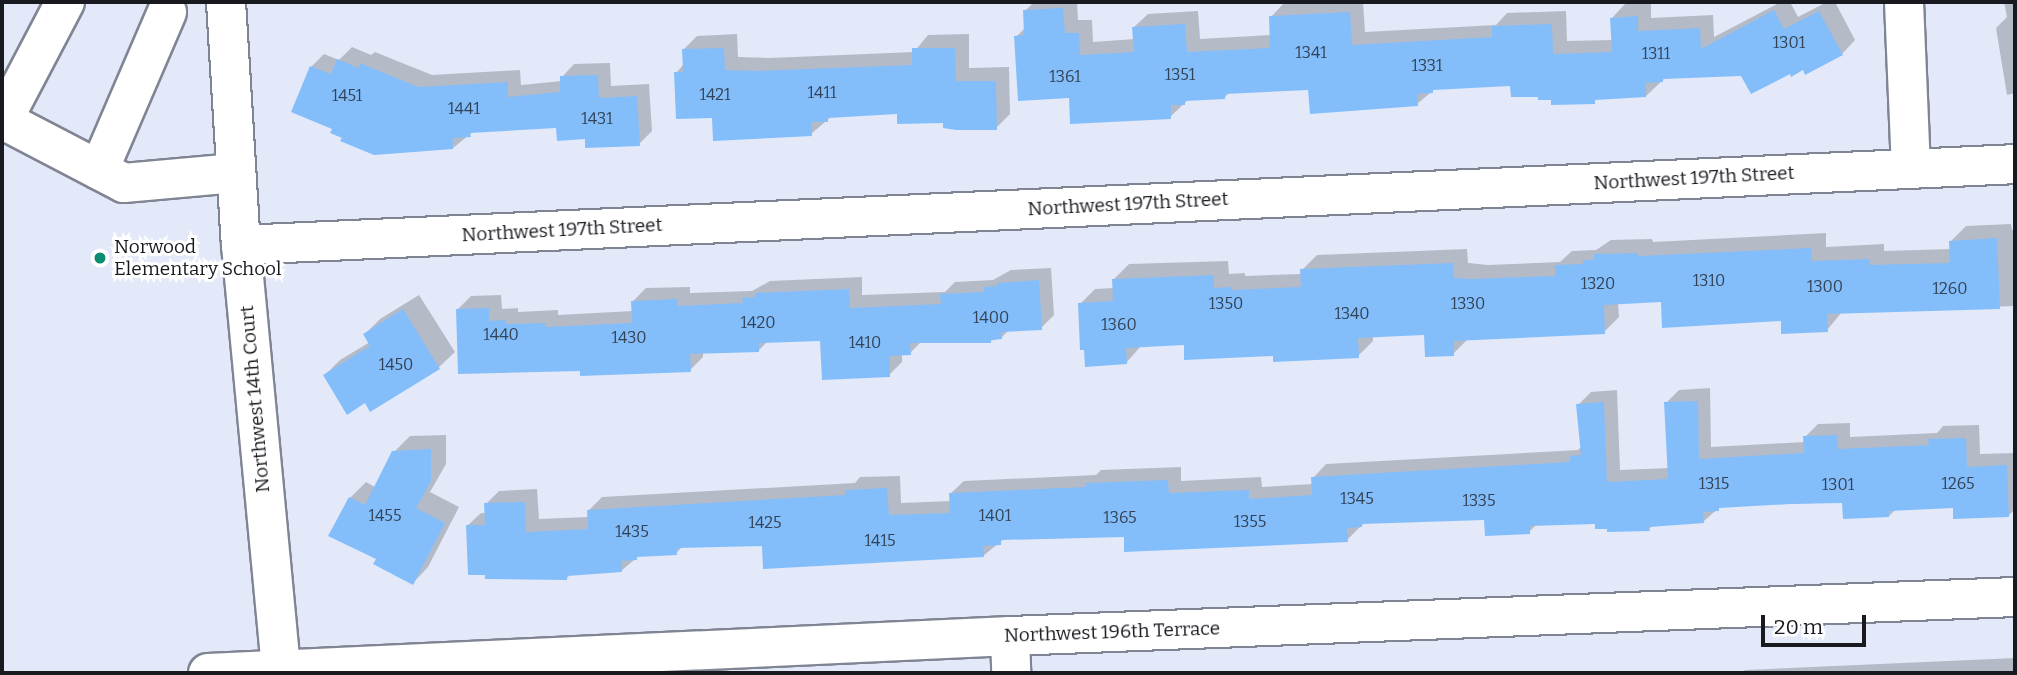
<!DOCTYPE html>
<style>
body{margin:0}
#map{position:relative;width:2017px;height:675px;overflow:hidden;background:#e3e9f9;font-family:Bitter,serif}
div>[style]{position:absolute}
.shadow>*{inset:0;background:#0003}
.building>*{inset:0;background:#83befb}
.roads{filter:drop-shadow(2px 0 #808594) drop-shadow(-2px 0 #808594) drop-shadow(0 2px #808594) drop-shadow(0 -2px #808594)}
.minor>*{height:38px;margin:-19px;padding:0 19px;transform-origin:19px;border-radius:19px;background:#fff}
.dots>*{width:19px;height:19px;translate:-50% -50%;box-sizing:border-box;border:4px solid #fff;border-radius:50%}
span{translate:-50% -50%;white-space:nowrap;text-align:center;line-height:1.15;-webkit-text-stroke:6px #fff;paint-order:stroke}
.number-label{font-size:16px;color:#334357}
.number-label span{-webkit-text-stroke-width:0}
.street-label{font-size:19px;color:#181a20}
.poi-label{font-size:19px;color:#181a20}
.left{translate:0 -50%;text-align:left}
.frame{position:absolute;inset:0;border:4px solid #181a20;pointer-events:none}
.scale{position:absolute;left:1761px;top:615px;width:105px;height:32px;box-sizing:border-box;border:4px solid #181a20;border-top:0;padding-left:9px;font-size:21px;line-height:24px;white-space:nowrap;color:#181a20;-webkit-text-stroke:5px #fff;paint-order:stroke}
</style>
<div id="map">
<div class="shadow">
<i style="clip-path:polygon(1034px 2px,1077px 2px,1078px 20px,1092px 20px,1093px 42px,1135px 39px,1134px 27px,1148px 14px,1198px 11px,1200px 39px,1271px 35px,1271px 17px,1284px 3px,1363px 2px,1365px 32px,1496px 25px,1507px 13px,1566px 11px,1567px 41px,1613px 40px,1612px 18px,1625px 4px,1651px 3px,1651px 18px,1713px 15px,1714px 37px,1781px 2px,1790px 2px,1798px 17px,1827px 2px,1835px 2px,1855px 40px,1842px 54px,1790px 71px,1665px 78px,1646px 96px,1597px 98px,1594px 102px,1553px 98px,1512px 84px,1436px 88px,1417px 104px,1310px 89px,1230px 92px,1225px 97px,1189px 99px,1170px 117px,1070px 97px,1016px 37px,1026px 27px,1025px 11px)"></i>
<i style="clip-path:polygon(2004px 2px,2015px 2px,2015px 93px,2007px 95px,1996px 28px,2007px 17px)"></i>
<i style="clip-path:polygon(737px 34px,738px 57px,770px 58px,914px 52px,928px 35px,969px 34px,969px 68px,1009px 67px,1010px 114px,996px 128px,899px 112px,832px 116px,811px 134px,714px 116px,676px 73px,684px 64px,683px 50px,697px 36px)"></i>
<i style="clip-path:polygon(352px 47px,371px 55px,375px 52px,432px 75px,520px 70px,521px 85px,562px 81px,562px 77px,574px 64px,610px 63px,611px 86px,649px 84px,652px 131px,639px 144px,587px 138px,558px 126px,474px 131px,453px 148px,344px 137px,334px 128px,294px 111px,312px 66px,324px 54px,339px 60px)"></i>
<i style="clip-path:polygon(2011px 224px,2012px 230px,2015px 230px,2015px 306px,1842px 312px,1827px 330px,1782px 319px,1662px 300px,1618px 302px,1619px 317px,1604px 332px,1469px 338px,1453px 354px,1426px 333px,1373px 336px,1373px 341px,1358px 356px,1275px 354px,1185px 343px,1141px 346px,1126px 363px,1080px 304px,1095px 289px,1114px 288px,1114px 279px,1129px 264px,1228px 261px,1229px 274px,1245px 273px,1245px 276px,1302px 274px,1302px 270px,1317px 255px,1467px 249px,1468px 263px,1488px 265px,1560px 262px,1572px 251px,1596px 250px,1611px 240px,1652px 239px,1653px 242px,1826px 233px,1826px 247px,1884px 244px,1884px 251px,1952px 249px,1951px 241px,1966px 226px)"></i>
<i style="clip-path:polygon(1051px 268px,1054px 315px,1041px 328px,1009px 330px,1001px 338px,990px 341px,922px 341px,910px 353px,902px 354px,902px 362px,889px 375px,822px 339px,768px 341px,759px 350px,703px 352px,703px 357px,690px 370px,581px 369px,458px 309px,471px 296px,501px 295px,502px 309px,518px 308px,518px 312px,558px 310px,558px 315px,633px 311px,633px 301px,646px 288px,690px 287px,690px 293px,752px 291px,770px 281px,862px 277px,862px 295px,945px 292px,955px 282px,993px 280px,1011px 270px)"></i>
<i style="clip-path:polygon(419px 295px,455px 352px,439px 367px,371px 410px,365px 401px,325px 375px,340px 360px,370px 342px,365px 334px,380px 319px)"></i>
<i style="clip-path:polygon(1710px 388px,1711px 447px,1805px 442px,1805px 437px,1818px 424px,1850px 423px,1850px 437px,1937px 433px,1943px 426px,1979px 425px,1980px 454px,2015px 453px,2015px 509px,2008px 516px,1954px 506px,1896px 509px,1889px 516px,1844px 502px,1721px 506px,1704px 521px,1653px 525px,1649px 529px,1609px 527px,1596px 522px,1537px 524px,1529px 532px,1485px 518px,1365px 522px,1347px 540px,1125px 535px,1004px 539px,983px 556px,764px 544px,683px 546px,676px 553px,640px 555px,621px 571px,571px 574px,567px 578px,467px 526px,481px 513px,486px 513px,486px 504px,499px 491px,537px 489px,539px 519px,589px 517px,588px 511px,602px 497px,855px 483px,860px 477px,900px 476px,901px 503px,951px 501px,950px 494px,964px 481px,1096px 475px,1101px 470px,1181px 467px,1181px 481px,1261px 477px,1262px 487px,1313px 484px,1313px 478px,1326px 464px,1578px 450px,1582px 446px,1578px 405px,1591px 392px,1617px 390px,1620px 470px,1669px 468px,1666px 403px,1679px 390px)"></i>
<i style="clip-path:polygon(446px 435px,446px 464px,430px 492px,459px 507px,428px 567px,413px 583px,378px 558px,331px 536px,350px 498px,366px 482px,375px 487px,394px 452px,410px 436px)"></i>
<i style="clip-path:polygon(2015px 658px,2015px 673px,1741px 673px,1745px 670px)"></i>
<i style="clip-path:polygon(1667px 671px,1668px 673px,1624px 673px)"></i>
</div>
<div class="building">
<i style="clip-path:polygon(1063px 8px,1065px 33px,1079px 33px,1080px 55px,1134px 52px,1132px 27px,1185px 24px,1187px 52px,1270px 48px,1269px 16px,1350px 12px,1352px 45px,1492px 37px,1492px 26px,1552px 24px,1553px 54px,1612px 52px,1610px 18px,1638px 16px,1638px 31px,1700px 28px,1701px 49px,1774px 10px,1784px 29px,1819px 11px,1843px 55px,1805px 75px,1803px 70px,1791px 77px,1790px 74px,1751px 94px,1741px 76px,1663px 79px,1663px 82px,1646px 83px,1646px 97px,1595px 100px,1595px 104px,1551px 105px,1551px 100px,1538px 100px,1538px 97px,1511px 97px,1510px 86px,1433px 90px,1433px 93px,1417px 94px,1418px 106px,1310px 114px,1308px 90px,1225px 94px,1225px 99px,1185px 101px,1185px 105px,1171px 105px,1171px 119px,1070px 124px,1069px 98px,1018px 101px,1014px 36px,1024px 35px,1023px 10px)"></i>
<i style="clip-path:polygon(724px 48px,725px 70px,755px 71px,912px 65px,912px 48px,955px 48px,956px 81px,996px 81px,997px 130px,956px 130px,943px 128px,943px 123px,897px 124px,897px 114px,828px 118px,828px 122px,811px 122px,812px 136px,713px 141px,712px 118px,676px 119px,674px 72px,683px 72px,682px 49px)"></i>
<i style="clip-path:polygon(337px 59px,359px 68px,360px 63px,418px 87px,508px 82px,508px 97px,560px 92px,560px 76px,598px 75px,599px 98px,637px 96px,640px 146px,585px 148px,585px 139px,557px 141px,556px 128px,470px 133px,471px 137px,453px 138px,453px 149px,374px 155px,340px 141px,342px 138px,330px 133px,332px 129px,291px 112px,310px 66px,331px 74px)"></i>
<i style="clip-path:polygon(1997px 238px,2000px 309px,1827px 314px,1828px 332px,1781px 334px,1781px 321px,1662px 328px,1661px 302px,1604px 305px,1605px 334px,1454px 341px,1454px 356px,1425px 357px,1424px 335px,1358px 338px,1359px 358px,1273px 362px,1273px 356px,1184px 360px,1184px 345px,1126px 348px,1127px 364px,1085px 367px,1084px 350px,1080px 350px,1078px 303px,1113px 301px,1112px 279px,1214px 275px,1214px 288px,1231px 287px,1231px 290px,1301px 287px,1300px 269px,1453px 263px,1454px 278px,1472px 279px,1555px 276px,1555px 265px,1583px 264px,1583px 260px,1594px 260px,1594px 254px,1638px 253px,1638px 256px,1811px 248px,1812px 261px,1870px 259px,1870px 265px,1950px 263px,1949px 241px)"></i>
<i style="clip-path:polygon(1039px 280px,1042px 330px,1001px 332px,1002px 339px,991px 340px,991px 343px,910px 343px,911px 355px,890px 356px,890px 377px,822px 380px,820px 341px,759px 343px,759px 352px,690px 354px,691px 372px,580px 376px,580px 371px,458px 374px,456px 309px,489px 308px,489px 321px,505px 320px,506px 324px,546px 323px,546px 327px,632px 323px,631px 301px,677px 299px,678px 306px,743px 303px,742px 298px,755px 297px,755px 293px,849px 289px,850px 308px,941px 304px,940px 294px,984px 292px,984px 287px,997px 286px,997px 283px)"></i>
<i style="clip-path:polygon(403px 309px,440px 369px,370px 412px,365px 403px,347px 415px,323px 375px,370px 346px,363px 334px)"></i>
<i style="clip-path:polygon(1698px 401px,1699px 459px,1804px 453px,1803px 436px,1837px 435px,1838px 449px,1929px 445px,1928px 439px,1966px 438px,1967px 467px,2007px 465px,2009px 517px,1953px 519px,1953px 508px,1889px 511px,1889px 517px,1843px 519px,1842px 503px,1790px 504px,1719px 508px,1719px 511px,1703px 512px,1704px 523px,1649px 527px,1650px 531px,1607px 532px,1607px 529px,1595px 529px,1595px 524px,1530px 526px,1530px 534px,1485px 536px,1484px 520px,1362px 524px,1362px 527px,1347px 528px,1348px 542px,1124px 552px,1124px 537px,1001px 540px,1001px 545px,983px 546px,984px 557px,763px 569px,762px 546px,677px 548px,677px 555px,637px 557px,637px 560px,621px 561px,622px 572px,567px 576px,567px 580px,485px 579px,485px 575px,468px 575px,466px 525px,485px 525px,484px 503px,525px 502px,526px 532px,588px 529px,587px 510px,845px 495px,845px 490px,887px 488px,889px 515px,950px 513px,949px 493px,1086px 487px,1086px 483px,1168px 480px,1169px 493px,1249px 490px,1249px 499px,1312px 495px,1311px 477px,1570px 462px,1570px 456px,1581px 455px,1576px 404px,1604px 402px,1607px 482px,1668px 479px,1664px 402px)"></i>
<i style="clip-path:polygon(431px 449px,431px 481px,416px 508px,445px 523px,413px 585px,373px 564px,376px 559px,328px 536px,349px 497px,365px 505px,392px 451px)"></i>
</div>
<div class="roads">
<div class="minor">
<i style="left:65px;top:2px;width:133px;rotate:117.7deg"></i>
<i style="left:3px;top:120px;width:136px;rotate:27.5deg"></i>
<i style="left:124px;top:183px;width:112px;rotate:-5.1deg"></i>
<i style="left:226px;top:2px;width:243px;rotate:86.5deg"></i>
<i style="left:241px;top:245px;width:427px;rotate:84.6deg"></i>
<i style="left:1904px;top:2px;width:166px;rotate:87.6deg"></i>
<i style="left:99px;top:170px;width:172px;rotate:-66.7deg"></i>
<i style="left:241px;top:245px;width:1776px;rotate:-2.61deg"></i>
<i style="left:1010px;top:636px;width:37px;rotate:88deg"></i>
<i style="left:208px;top:673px;width:803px;rotate:-2.64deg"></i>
<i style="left:1010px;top:636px;width:1006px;rotate:-2.22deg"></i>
</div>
</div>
<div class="dots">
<i style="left:100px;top:258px;background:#0a8c72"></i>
</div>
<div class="number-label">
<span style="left:1789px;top:43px">1301</span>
<span style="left:1311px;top:53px">1341</span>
<span style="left:1656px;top:54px">1311</span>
<span style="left:1427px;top:66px">1331</span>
<span style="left:1180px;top:75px">1351</span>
<span style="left:1065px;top:77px">1361</span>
<span style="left:822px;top:93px">1411</span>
<span style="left:715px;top:95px">1421</span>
<span style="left:347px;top:96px">1451</span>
<span style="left:464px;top:109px">1441</span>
<span style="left:597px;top:119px">1431</span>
<span style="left:1709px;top:281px">1310</span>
<span style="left:1598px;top:284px">1320</span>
<span style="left:1825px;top:287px">1300</span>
<span style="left:1950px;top:289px">1260</span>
<span style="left:1226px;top:304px">1350</span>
<span style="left:1468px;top:304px">1330</span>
<span style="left:1352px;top:314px">1340</span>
<span style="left:991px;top:318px">1400</span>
<span style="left:758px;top:323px">1420</span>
<span style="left:1119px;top:325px">1360</span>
<span style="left:501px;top:335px">1440</span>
<span style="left:629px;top:338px">1430</span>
<span style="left:865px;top:343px">1410</span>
<span style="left:396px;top:365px">1450</span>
<span style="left:1714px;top:484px">1315</span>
<span style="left:1958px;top:484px">1265</span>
<span style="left:1838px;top:485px">1301</span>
<span style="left:1357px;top:499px">1345</span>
<span style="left:1479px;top:501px">1335</span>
<span style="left:385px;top:516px">1455</span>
<span style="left:995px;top:516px">1401</span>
<span style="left:1120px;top:518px">1365</span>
<span style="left:1250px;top:522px">1355</span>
<span style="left:765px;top:523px">1425</span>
<span style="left:632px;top:532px">1435</span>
<span style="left:880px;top:541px">1415</span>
</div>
<div class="street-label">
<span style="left:1694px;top:178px;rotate:-3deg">Northwest 197th Street</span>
<span style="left:1128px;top:204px;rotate:-3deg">Northwest 197th Street</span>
<span style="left:562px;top:230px;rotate:-3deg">Northwest 197th Street</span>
<span style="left:255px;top:399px;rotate:-95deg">Northwest 14th Court</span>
<span style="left:1112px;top:632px;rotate:-2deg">Northwest 196th Terrace</span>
</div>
<div class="poi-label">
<span class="left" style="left:114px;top:258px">Norwood<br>Elementary School</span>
</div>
<div class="frame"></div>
<div class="scale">20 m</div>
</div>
